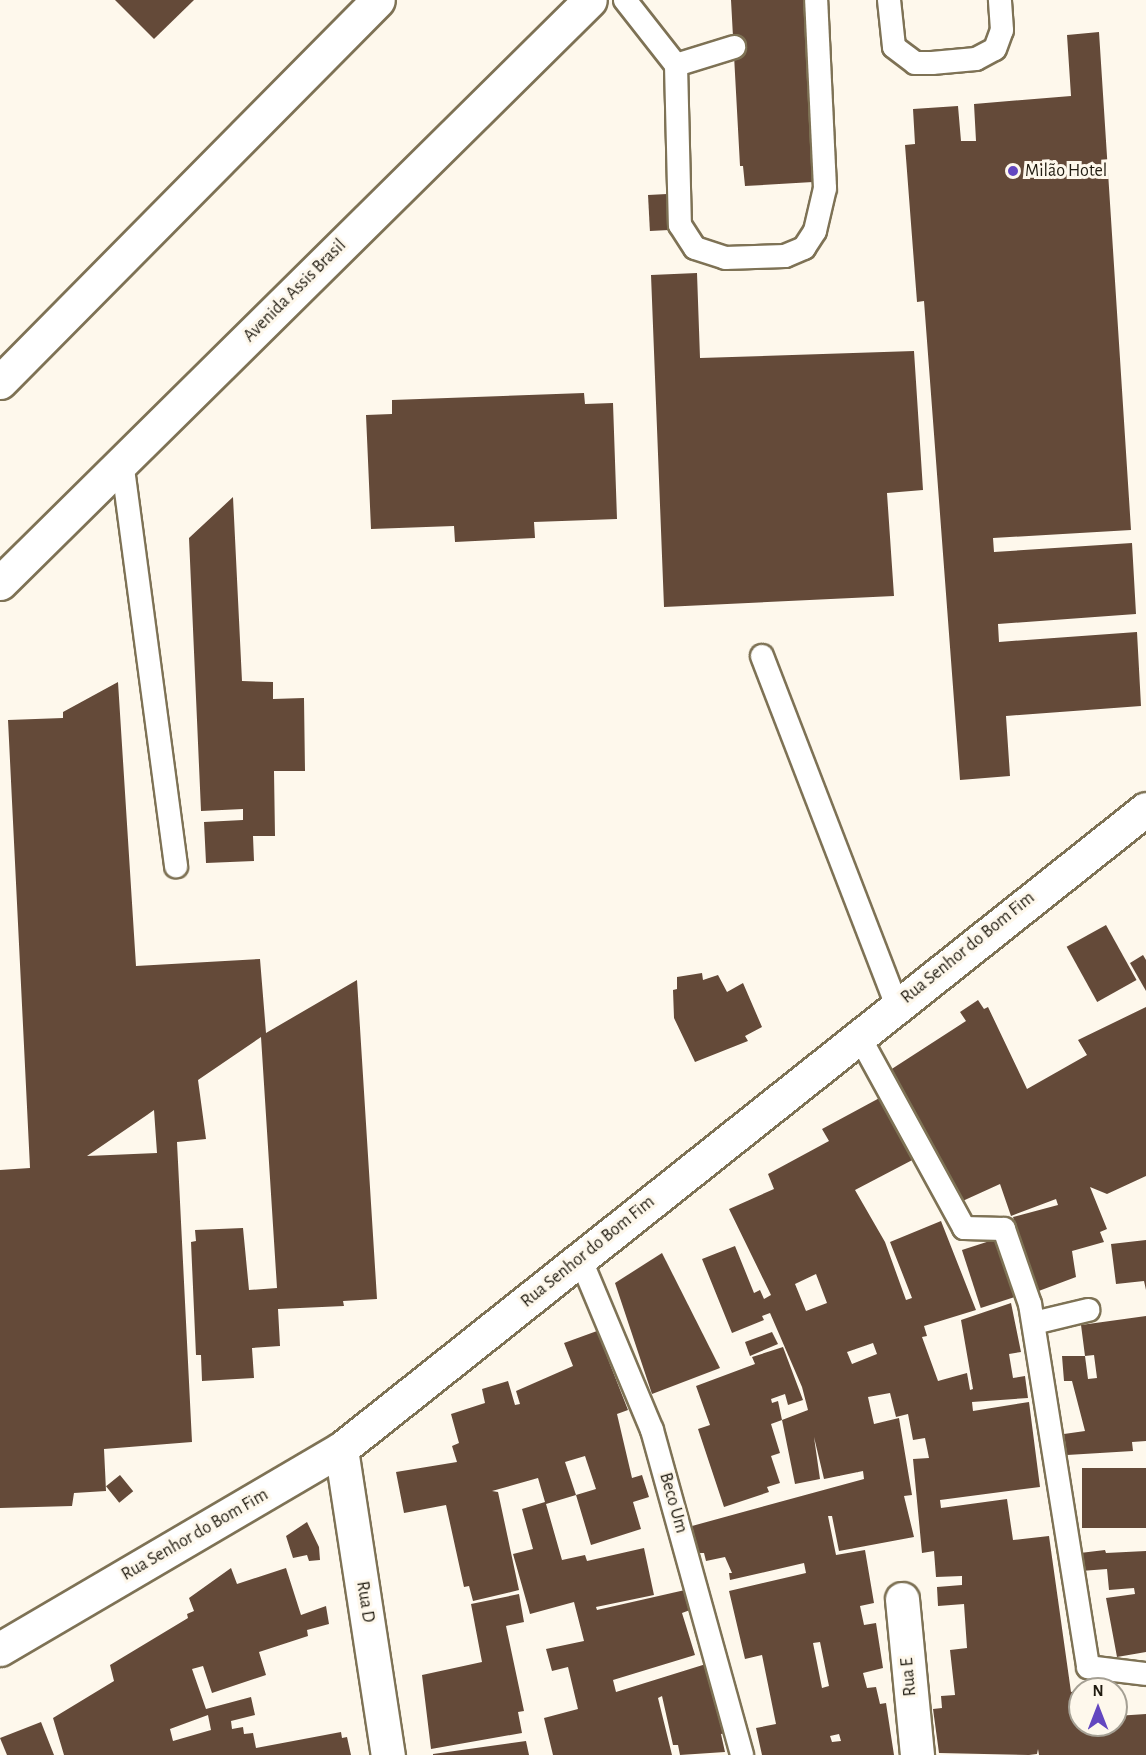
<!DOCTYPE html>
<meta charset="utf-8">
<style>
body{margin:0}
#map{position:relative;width:1146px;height:1755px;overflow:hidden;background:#fef8ec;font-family:"Alegreya Sans",sans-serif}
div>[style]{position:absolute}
.building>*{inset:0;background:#644a39;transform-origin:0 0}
.roads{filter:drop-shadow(2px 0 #7e7255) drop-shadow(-2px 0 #7e7255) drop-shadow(0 2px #7e7255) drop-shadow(0 -2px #7e7255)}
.service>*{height:22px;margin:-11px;padding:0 11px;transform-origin:11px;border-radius:11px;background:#fff}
.minor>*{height:33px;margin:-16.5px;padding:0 16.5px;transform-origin:16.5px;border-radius:16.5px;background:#fff}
.tertiary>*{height:33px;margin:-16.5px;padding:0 16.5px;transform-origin:16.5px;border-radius:16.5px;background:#fff}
.primary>*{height:33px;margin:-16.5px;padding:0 16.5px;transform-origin:16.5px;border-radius:16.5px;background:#fff}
.dots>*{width:16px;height:16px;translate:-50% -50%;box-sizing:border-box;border:3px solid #fef8ec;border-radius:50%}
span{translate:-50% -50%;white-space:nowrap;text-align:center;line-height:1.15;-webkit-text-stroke:6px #fef8ec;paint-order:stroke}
.poi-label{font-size:18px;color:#201b10}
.left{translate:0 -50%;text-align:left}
.street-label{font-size:18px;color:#201b10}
.north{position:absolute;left:1068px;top:1677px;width:60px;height:60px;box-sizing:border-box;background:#fef8ec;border:2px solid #a5a094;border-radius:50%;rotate:0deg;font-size:16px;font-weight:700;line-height:24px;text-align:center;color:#201b10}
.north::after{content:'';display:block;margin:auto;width:21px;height:27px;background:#6347c0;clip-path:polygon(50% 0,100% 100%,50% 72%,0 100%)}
</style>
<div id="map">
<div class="building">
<i style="clip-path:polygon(115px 0,194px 0,154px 39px)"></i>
<i style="clip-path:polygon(731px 0,804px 0,813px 182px,745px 186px,743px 166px,740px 166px)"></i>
<i style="clip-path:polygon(1099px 32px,1131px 530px,993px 538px,994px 552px,1132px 543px,1136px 614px,998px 624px,999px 642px,1137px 632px,1141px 706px,1006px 716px,1010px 776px,960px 780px,924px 301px,917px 302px,905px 145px,915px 144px,913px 109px,958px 106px,961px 141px,976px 141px,974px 104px,1071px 96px,1067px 35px)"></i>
<i style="left:667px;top:194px;width:36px;height:19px;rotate:87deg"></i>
<i style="clip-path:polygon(697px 273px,700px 358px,914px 351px,923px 490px,887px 493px,894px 596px,664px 607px,651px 275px)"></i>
<i style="clip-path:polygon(584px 393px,585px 404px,613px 403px,617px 519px,534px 522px,535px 538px,455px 542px,454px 526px,371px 529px,366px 415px,392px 414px,392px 400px)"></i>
<i style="clip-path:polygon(233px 497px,242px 681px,273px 682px,273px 699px,304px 698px,305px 771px,274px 771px,275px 836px,253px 836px,254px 861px,206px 863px,204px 822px,243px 820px,243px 809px,201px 811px,189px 538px)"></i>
<i style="clip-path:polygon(evenodd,118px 682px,136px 966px,260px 959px,266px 1033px,357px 980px,377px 1299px,343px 1301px,344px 1306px,278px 1309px,280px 1346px,252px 1348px,254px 1378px,202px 1381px,201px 1355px,196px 1355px,191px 1242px,196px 1241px,195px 1230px,243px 1228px,249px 1290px,277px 1288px,261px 1037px,198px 1080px,206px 1139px,177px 1142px,192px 1442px,104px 1449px,106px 1491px,74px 1493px,72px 1506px,0 1508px,0 1170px,30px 1168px,8px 720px,63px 718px,63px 712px,118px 682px,154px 1110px,157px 1153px,87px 1156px,147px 1115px,154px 1110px)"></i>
<i style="left:1106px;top:925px;width:63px;height:45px;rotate:61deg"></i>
<i style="clip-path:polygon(1143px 955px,1146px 960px,1146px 991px,1130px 963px)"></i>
<i style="clip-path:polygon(702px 973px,703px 980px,718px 975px,727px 992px,743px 983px,762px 1027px,745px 1036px,748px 1041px,695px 1062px,674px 1018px,673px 990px,677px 989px,677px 977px)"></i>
<i style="clip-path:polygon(978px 1000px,984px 1009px,988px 1007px,1027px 1089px,1087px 1055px,1078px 1040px,1146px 1007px,1146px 1176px,1107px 1194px,1090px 1187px,1107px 1229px,1100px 1232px,1104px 1242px,1072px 1251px,1076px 1277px,1036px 1292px,1013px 1217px,1058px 1205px,1056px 1199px,1011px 1216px,1000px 1184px,956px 1204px,884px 1074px,966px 1021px,960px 1012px)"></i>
<i style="clip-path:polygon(evenodd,885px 1095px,920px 1156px,855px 1190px,885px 1242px,906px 1300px,912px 1298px,890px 1242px,941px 1221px,976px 1310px,924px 1326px,927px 1336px,922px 1337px,938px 1381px,967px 1373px,970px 1390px,973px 1389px,961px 1320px,1011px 1303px,1021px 1352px,1009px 1354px,1013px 1378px,1025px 1376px,1028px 1398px,972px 1402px,973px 1411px,1029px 1402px,1040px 1487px,940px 1500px,941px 1508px,1007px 1499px,1013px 1540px,1049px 1536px,1071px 1692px,1080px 1690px,1080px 1725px,1116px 1725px,1116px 1716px,1146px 1714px,1146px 1755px,1039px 1755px,1038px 1749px,1037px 1754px,1029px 1755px,939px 1753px,933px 1709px,942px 1708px,941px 1696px,955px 1695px,950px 1650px,967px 1648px,964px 1604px,938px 1606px,937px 1587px,962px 1585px,962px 1576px,936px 1577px,934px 1551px,922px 1553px,913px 1459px,929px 1458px,925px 1438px,913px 1440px,908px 1414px,896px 1417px,890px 1393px,868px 1397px,874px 1424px,899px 1418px,912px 1495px,904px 1496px,914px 1537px,839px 1551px,832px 1516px,828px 1516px,836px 1555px,865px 1550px,874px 1603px,860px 1606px,864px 1625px,876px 1623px,883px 1668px,863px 1673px,867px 1688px,876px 1687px,880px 1704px,886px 1703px,894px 1755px,762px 1755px,756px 1728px,776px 1724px,762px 1655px,745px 1659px,729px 1591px,806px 1573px,804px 1563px,730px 1580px,729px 1573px,732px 1573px,725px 1557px,706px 1561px,704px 1553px,699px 1553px,692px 1526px,864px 1479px,863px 1471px,824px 1479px,814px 1437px,820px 1479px,795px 1484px,782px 1420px,771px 1424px,780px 1453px,771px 1456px,780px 1483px,767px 1487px,769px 1492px,724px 1507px,698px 1429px,710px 1425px,696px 1386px,755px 1364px,752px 1357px,783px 1347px,803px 1400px,788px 1405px,785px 1394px,771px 1399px,772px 1403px,778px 1401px,782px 1420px,808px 1410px,802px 1387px,770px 1313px,762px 1316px,764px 1320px,732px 1333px,702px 1259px,735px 1246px,754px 1293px,760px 1290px,764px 1299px,771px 1295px,729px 1209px,774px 1189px,768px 1174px,829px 1141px,822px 1129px,885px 1095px,816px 1274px,827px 1303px,806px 1311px,795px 1284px,816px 1274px,885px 1095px,873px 1343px,877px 1354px,852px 1364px,847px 1352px,873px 1343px,885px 1095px,820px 1642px,829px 1686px,822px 1688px,813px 1643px,820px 1642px,885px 1095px,839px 1734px,841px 1741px,832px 1742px,830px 1736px,839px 1734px)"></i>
<i style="left:999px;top:1238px;width:61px;height:39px;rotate:72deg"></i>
<i style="clip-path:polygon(1146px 1240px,1146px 1290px,1144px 1281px,1116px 1284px,1111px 1244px)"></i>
<i style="clip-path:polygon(662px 1253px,720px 1368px,652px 1394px,615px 1283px)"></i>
<i style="clip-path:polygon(1146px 1316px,1146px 1441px,1132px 1442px,1133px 1451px,1067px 1455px,1064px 1434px,1085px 1431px,1072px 1381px,1064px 1381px,1062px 1356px,1085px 1356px,1088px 1379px,1097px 1378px,1094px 1355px,1085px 1356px,1081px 1325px)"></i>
<i style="clip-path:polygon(597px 1331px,628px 1410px,617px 1414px,632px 1478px,642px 1475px,649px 1497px,633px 1502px,641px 1529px,591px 1545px,576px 1495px,596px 1489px,585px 1456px,565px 1462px,576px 1495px,546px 1504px,562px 1560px,585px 1555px,587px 1561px,644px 1548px,654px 1595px,596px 1607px,597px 1610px,685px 1590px,690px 1610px,682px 1613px,695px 1655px,613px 1680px,616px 1692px,706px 1664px,726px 1733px,721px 1734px,725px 1752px,680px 1755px,678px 1745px,673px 1745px,662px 1696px,658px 1698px,672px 1755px,553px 1755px,544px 1718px,578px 1709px,568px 1667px,552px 1671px,546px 1649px,584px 1641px,574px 1602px,530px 1614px,513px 1554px,533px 1549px,522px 1509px,545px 1502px,538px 1478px,492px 1491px,498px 1492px,519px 1590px,473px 1601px,469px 1586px,464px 1587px,446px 1505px,404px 1513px,396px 1472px,457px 1462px,452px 1446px,459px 1443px,451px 1414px,485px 1403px,482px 1389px,508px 1381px,515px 1405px,520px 1404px,516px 1391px,573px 1366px,564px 1343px)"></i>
<i style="clip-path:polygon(772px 1332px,778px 1344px,750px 1356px,745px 1342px)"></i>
<i style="left:1146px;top:1468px;width:60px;height:64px;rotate:90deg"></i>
<i style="left:120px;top:1475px;width:21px;height:18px;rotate:51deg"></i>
<i style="clip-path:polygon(307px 1522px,319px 1547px,320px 1560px,309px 1561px,307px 1555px,293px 1558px,286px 1536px)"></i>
<i style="clip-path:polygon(1105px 1550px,1106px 1553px,1146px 1551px,1146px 1652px,1117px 1657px,1106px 1598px,1135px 1594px,1134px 1588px,1109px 1590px,1107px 1569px,1081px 1571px,1080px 1553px)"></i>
<i style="clip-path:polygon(evenodd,231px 1568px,237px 1584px,286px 1568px,301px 1615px,326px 1606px,329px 1624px,307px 1630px,308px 1636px,259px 1652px,266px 1675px,212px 1693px,203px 1666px,192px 1669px,206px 1709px,251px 1697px,255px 1715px,231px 1721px,232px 1729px,243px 1727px,244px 1734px,253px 1733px,256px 1748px,341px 1732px,342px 1738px,347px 1737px,351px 1755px,64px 1755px,53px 1718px,114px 1681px,110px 1665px,188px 1618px,187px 1614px,194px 1611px,189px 1598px,231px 1568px,208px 1715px,211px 1730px,173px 1741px,170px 1729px,208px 1715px)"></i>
<i style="clip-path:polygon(519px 1594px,524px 1622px,506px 1626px,524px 1711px,518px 1712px,522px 1733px,431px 1749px,422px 1675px,482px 1662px,471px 1604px)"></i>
<i style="clip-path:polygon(41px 1722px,54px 1755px,7px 1755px,0 1738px)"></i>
<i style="clip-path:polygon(526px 1741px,529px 1755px,433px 1755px,433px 1754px)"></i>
</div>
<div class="roads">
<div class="service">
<i style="left:625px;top:0;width:83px;rotate:51.9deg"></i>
<i style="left:676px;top:65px;width:160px;rotate:88.6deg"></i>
<i style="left:680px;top:225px;width:27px;rotate:57deg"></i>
<i style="left:695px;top:248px;width:32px;rotate:18deg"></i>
<i style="left:725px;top:258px;width:60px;rotate:-1.9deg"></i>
<i style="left:785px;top:256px;width:21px;rotate:-23deg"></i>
<i style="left:804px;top:248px;width:20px;rotate:-57deg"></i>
<i style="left:815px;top:231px;width:44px;rotate:-76.9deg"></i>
<i style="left:825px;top:188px;width:188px;rotate:-92.7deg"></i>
<i style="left:889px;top:0;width:47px;rotate:83.9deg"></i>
<i style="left:894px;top:47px;width:26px;rotate:37deg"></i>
<i style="left:915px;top:63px;width:17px"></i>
<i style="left:932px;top:63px;width:44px;rotate:-5.2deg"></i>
<i style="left:976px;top:59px;width:21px;rotate:-28deg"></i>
<i style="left:995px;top:49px;width:20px;rotate:-70deg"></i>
<i style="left:1002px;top:30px;width:30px;rotate:-94deg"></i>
<i style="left:676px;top:65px;width:61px;rotate:-17.2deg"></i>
<i style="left:122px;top:461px;width:409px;rotate:82.4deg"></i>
<i style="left:762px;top:656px;width:374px;rotate:68.9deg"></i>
<i style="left:859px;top:1036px;width:219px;rotate:61.3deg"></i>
<i style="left:964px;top:1228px;width:40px;rotate:1.4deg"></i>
<i style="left:1004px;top:1229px;width:79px;rotate:70.9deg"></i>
<i style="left:1030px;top:1304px;width:368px;rotate:80.9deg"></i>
<i style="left:1088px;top:1667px;width:58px;rotate:6.9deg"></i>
<i style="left:580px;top:1258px;width:186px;rotate:67.3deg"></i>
<i style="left:652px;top:1430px;width:337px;rotate:74.5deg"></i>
<i style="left:1034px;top:1323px;width:56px;rotate:-13.5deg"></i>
</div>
<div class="minor">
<i style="left:341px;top:1449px;width:310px;rotate:81.3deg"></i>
<i style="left:902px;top:1599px;width:157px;rotate:84.5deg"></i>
</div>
<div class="tertiary">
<i style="left:0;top:1649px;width:395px;rotate:-30.4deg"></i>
<i style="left:341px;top:1449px;width:1028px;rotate:-38.49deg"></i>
</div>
<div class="primary">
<i style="left:0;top:382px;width:537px;rotate:-45.3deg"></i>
<i style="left:0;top:583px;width:829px;rotate:-44.66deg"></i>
</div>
</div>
<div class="dots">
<i style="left:1013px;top:171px;background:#6347c0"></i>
</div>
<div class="poi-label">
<span class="left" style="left:1025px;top:171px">Milão Hotel</span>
</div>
<div class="street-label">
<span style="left:295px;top:291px;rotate:-45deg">Avenida Assis Brasil</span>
<span style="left:968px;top:948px;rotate:-39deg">Rua Senhor do Bom Fim</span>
<span style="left:588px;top:1252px;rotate:-39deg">Rua Senhor do Bom Fim</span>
<span style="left:673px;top:1503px;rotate:74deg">Beco Um</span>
<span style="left:195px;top:1535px;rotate:-30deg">Rua Senhor do Bom Fim</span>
<span style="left:365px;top:1602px;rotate:81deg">Rua D</span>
<span style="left:909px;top:1677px;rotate:-95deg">Rua E</span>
</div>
<div class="north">N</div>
</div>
